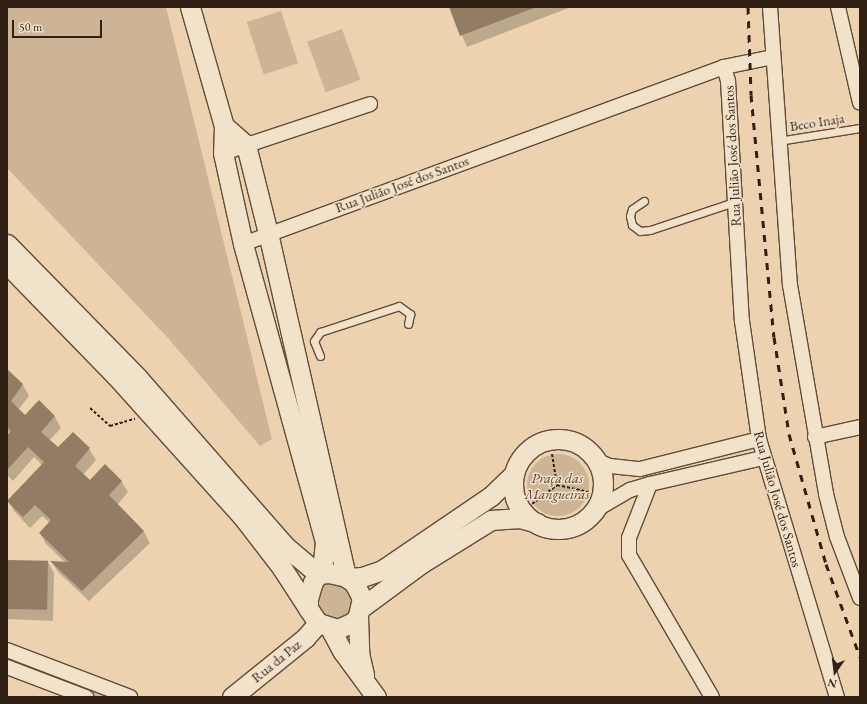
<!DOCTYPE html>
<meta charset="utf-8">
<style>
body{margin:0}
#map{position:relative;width:867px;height:704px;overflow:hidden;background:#ecd2ae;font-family:"EB Garamond",serif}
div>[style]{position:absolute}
.green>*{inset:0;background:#ccb494;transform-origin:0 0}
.round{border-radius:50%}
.shadow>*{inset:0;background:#0003}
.building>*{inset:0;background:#927c64;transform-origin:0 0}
.path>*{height:2px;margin-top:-1px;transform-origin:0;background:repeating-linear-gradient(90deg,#311f14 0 3px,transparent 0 5px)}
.roads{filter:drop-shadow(1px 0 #604c3a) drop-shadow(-1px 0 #604c3a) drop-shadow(0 1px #604c3a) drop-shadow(0 -1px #604c3a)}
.lane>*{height:7px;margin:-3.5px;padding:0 3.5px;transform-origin:3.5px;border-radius:3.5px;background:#f3e2ca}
.street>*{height:14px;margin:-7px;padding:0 7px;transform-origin:7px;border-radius:7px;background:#f3e2ca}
.secondary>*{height:19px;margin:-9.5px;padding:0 9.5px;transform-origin:9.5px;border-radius:9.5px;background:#f3e2ca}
.secondary>.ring{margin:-9.5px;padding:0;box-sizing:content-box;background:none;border:19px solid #f3e2ca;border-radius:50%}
.rail>*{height:3px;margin-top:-1.5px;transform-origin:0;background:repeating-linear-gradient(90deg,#311f14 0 7px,transparent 0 14px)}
span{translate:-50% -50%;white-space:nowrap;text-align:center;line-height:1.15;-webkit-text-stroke:3px #f3e2ca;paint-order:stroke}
.street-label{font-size:14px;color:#311f14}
.park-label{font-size:14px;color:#584434;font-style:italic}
.frame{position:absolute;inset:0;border:8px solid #311f14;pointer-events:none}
.north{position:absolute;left:815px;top:652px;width:40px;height:40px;-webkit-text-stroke:3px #f3e2ca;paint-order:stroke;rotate:194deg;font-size:11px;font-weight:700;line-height:16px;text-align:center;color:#311f14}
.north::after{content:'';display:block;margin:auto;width:14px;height:18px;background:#311f14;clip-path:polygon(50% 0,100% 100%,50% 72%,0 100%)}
.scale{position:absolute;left:12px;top:20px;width:90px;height:18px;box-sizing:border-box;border:2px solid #311f14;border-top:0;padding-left:5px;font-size:12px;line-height:14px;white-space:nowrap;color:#311f14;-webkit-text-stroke:3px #f3e2ca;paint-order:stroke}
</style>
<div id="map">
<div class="green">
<i style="clip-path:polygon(7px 7px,166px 7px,272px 439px,260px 446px,168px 338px,7px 168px)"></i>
<i style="left:281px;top:11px;width:55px;height:36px;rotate:72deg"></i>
<i style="left:342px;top:29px;width:54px;height:37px;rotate:70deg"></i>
<i class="round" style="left:527px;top:454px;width:62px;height:62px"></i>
<i style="clip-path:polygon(336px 580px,354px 595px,353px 611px,340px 621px,318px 615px,315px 591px,320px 585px)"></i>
<i style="clip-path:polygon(7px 653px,109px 694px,108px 697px,93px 697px,7px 664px)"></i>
</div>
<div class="shadow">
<i style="clip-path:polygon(450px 7px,571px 7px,467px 47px)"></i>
<i style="clip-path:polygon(7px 370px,23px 385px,29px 396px,18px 410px,25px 416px,39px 401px,55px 417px,61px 428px,49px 441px,58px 449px,73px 433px,89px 449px,96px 460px,83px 475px,90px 481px,121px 481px,128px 492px,117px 505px,144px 532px,150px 543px,89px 601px,58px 572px,52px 562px,66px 563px,46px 544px,40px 533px,50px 523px,42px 516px,30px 528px,14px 511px,8px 500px,42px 465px,34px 457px,13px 481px,7px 475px,7px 437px,10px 434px,7px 431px)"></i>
<i style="clip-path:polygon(7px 561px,48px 562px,54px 573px,53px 621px,7px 619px)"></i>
</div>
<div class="building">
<i style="clip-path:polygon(449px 7px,534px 7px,534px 8px,460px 36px)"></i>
<i style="clip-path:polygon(7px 369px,23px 384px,11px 401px,25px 415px,39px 400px,55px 416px,41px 432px,58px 447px,73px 432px,90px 448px,75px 466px,90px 480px,105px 464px,122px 481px,109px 495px,144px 531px,82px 591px,50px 561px,69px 562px,39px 533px,51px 520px,35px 505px,23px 517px,7px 501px,44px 462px,28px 447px,7px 470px,7px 435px,11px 431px,7px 427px)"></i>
<i style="left:7px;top:560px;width:41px;height:49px;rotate:1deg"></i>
</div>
<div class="path">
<i style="left:90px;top:408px;width:27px;rotate:42deg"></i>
<i style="left:110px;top:426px;width:26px;rotate:-16deg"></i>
<i style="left:552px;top:454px;width:31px;rotate:81deg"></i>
<i style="left:532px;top:504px;width:31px;rotate:-37deg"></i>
<i style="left:557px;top:485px;width:33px;rotate:12deg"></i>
</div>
<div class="roads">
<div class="lane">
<i style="left:778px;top:141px;width:83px;rotate:-9deg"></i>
<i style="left:644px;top:201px;width:14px;rotate:146deg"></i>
<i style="left:632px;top:209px;width:7px;rotate:106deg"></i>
<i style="left:630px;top:216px;width:9px;rotate:77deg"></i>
<i style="left:632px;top:225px;width:10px;rotate:37deg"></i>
<i style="left:640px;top:231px;width:10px;rotate:-6deg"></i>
<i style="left:650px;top:230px;width:89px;rotate:-18.4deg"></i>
<i style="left:320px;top:356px;width:16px;rotate:-112deg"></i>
<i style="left:314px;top:341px;width:11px;rotate:-56deg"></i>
<i style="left:320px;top:332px;width:83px;rotate:-18.2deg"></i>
<i style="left:399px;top:306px;width:14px;rotate:36deg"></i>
<i style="left:410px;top:314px;width:10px;rotate:101deg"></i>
</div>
<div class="street">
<i style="left:770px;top:7px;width:279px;rotate:85.9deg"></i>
<i style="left:790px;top:285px;width:212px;rotate:80.2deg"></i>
<i style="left:826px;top:494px;width:44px;rotate:75.7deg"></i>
<i style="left:837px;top:537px;width:65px;rotate:69.3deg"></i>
<i style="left:838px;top:7px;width:98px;rotate:77.1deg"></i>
<i style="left:724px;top:67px;width:50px;rotate:-11.5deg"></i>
<i style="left:223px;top:153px;width:155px;rotate:-18.4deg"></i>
<i style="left:243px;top:244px;width:513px;rotate:-20.2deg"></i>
<i style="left:724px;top:67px;width:15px;rotate:74deg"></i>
<i style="left:728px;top:81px;width:240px;rotate:86.7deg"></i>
<i style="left:742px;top:321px;width:119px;rotate:81.8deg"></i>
<i style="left:759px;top:439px;width:270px;rotate:73.2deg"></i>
<i style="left:815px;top:437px;width:46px;rotate:-12.5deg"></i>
<i style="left:595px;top:460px;width:16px;rotate:22deg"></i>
<i style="left:610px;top:466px;width:30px;rotate:6deg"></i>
<i style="left:640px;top:469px;width:123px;rotate:-14.1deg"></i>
<i style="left:650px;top:484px;width:58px;rotate:111.3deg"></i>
<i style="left:629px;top:538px;width:17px;rotate:90deg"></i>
<i style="left:629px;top:555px;width:164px;rotate:59.7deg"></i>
<i style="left:594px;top:511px;width:42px;rotate:-30.3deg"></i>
<i style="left:630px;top:490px;width:21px;rotate:-17deg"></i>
<i style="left:650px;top:484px;width:116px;rotate:-13deg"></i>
<i style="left:7px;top:650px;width:132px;rotate:20.9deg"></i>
<i style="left:7px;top:667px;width:85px;rotate:20.8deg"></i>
</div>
<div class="secondary">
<i style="left:190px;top:7px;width:124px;rotate:74.1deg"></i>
<i style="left:224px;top:126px;width:27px;rotate:92deg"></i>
<i style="left:223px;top:153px;width:93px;rotate:77.6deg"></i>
<i style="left:243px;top:244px;width:309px;rotate:74.6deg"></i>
<i style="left:325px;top:542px;width:31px;rotate:96deg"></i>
<i style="left:224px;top:126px;width:29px;rotate:41deg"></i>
<i style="left:246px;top:145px;width:91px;rotate:76deg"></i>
<i style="left:268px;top:233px;width:353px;rotate:77.2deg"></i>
<i style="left:7px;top:244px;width:187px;rotate:45.6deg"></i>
<i style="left:138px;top:378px;width:223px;rotate:48.8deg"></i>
<i style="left:285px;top:546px;width:43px;rotate:40.3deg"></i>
<i style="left:7px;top:264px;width:156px;rotate:45.8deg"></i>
<i style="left:116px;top:376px;width:188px;rotate:48deg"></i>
<i style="left:242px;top:516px;width:66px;rotate:52.4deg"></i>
<i style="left:282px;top:568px;width:48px;rotate:57deg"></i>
<i class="ring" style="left:513px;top:439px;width:71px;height:71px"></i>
<i style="left:329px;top:573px;width:17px;rotate:13deg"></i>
<i style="left:346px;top:577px;width:10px;rotate:37deg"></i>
<i style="left:354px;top:583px;width:17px;rotate:62deg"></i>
<i style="left:362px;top:598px;width:18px;rotate:103deg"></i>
<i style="left:358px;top:616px;width:8px;rotate:130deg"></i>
<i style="left:353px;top:622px;width:17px;rotate:155deg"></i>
<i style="left:338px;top:629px;width:21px;rotate:-163deg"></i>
<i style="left:318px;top:623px;width:18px;rotate:-124deg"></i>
<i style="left:308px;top:608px;width:9px;rotate:-90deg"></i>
<i style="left:308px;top:599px;width:18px;rotate:-74deg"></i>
<i style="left:313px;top:582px;width:9px;rotate:-58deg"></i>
<i style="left:318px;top:574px;width:11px;rotate:-5deg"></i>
<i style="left:347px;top:578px;width:15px;rotate:-4deg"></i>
<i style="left:362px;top:577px;width:21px;rotate:-19deg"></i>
<i style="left:382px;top:570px;width:132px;rotate:-34.2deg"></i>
<i style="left:491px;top:496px;width:32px;rotate:-44deg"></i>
<i style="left:362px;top:607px;width:74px;rotate:-36.3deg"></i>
<i style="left:422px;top:563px;width:81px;rotate:-31.9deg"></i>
<i style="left:491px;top:520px;width:29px;rotate:-4deg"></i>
<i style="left:520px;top:518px;width:18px;rotate:16deg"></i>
<i style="left:358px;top:616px;width:37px;rotate:88deg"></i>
<i style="left:359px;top:653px;width:23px;rotate:77deg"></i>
<i style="left:330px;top:628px;width:27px;rotate:62deg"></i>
<i style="left:343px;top:652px;width:56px;rotate:53.7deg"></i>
<i style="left:232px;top:697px;width:94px;rotate:-38.9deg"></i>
<i style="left:305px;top:638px;width:20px;rotate:-49deg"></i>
</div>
</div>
<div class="rail">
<i style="left:748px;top:7px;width:88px;rotate:88deg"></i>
<i style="left:751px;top:95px;width:243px;rotate:84.6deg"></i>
<i style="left:774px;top:337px;width:98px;rotate:81.2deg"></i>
<i style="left:789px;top:434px;width:135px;rotate:74.1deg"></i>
<i style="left:826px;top:564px;width:99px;rotate:69.9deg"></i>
</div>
<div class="street-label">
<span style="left:817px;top:122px;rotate:-9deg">Beco Inaja</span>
<span style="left:732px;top:156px;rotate:-93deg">Rua Julião José dos Santos</span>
<span style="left:402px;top:184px;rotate:-20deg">Rua Julião José dos Santos</span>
<span style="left:778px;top:499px;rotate:74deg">Rua Julião José dos Santos</span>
<span style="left:276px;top:661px;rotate:-39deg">Rua da Paz</span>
</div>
<div class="park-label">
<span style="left:557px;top:486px">Praça das<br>Mangueiras</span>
</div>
<div class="frame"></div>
<div class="north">N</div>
<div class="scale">50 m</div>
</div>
